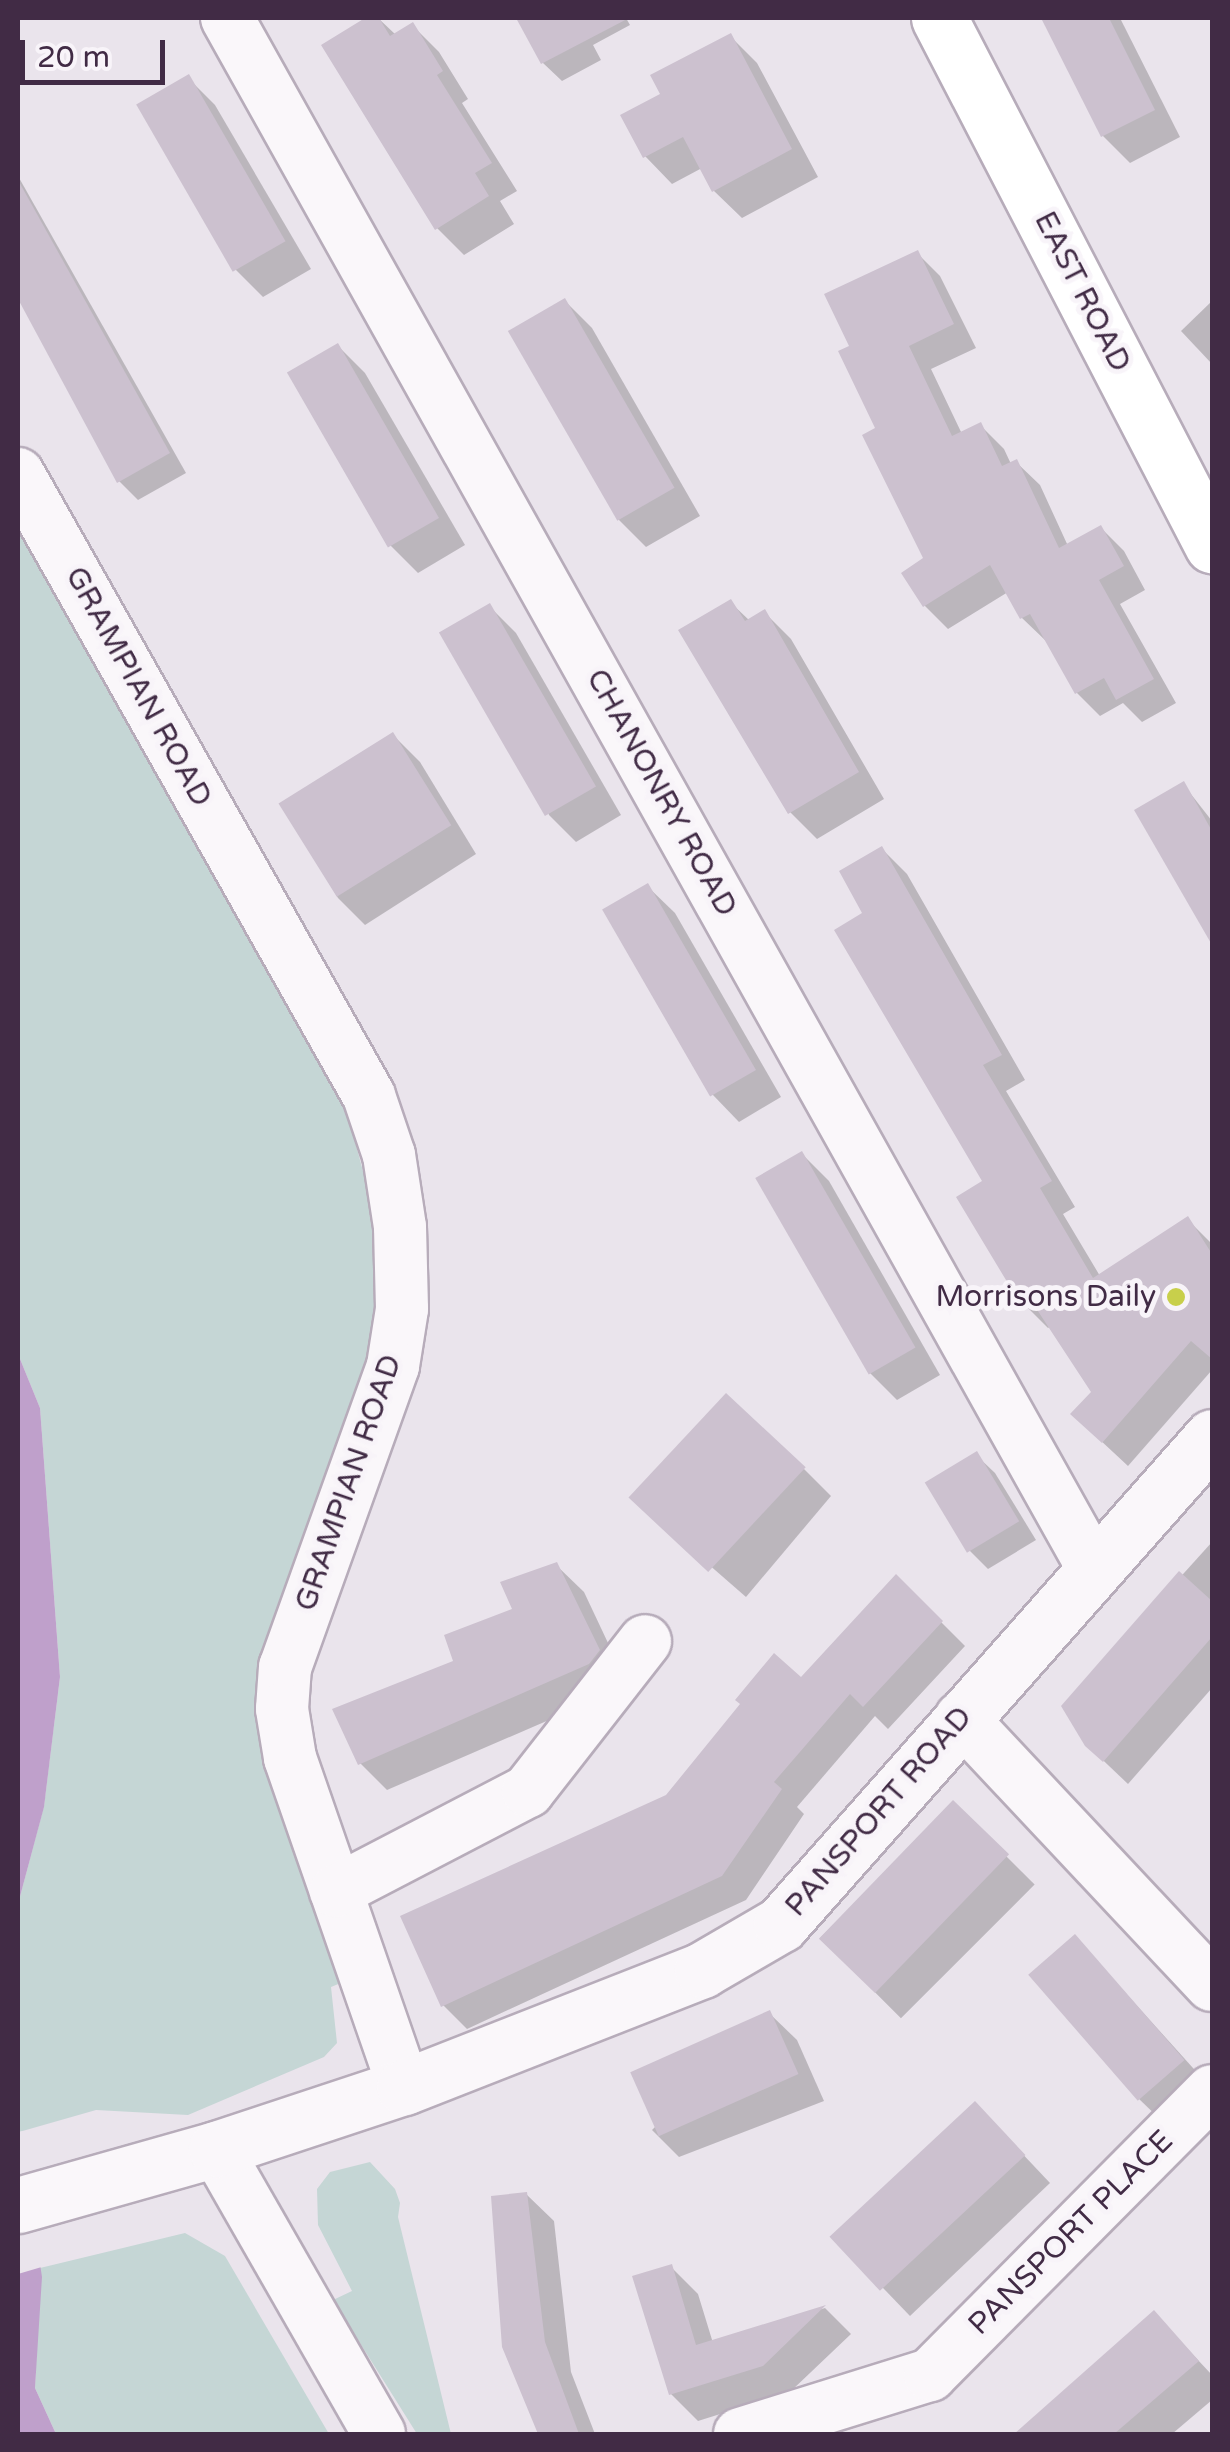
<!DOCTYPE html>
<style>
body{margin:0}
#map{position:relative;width:1230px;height:2452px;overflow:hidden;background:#eae4ec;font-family:"Varela Round",sans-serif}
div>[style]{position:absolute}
.green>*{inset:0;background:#c5d6d5}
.water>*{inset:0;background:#bfa0cb}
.pier>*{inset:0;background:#eae4ec}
.shadow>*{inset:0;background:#0003;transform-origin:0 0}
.building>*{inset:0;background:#ccc1cf;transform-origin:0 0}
.roads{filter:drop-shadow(2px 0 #b7acba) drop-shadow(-2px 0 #b7acba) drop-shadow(0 2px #b7acba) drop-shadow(0 -2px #b7acba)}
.minor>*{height:52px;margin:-26px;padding:0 26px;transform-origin:26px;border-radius:26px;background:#faf7fa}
.tertiary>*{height:55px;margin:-27.5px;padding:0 27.5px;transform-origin:27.5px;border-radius:27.5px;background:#faf7fa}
.trunk>*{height:55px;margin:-27.5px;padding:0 27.5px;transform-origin:27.5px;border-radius:27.5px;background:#fff}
.dots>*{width:28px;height:28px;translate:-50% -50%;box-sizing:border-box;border:5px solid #f8f4f9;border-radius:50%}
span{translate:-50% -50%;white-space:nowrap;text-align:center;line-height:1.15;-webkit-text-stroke:10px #f8f4f9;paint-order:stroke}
.street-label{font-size:30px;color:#412b45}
.poi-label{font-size:30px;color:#412b45}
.right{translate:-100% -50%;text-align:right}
.frame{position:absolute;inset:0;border:20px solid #412b45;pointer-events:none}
.scale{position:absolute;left:20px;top:40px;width:145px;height:45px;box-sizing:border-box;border:5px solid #412b45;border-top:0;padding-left:12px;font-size:30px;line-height:35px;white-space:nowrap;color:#412b45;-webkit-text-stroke:8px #f8f4f9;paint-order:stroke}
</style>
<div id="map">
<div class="green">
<i style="clip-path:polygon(18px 522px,346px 1108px,378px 1227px,379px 1286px,370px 1361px,267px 1655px,348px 1980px,331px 1987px,337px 2043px,324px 2057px,188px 2115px,96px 2110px,19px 2132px,18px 1904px,44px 1806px,60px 1677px,40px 1408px,18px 1354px)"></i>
<i style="clip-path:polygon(370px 2162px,395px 2189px,400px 2203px,398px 2217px,451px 2434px,417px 2434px,333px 2300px,352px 2291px,318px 2225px,317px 2189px,330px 2172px)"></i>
<i style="clip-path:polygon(185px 2233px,225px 2256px,329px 2434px,56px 2434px,35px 2388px,40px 2268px)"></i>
</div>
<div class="water">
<i style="clip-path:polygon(18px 1354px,40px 1408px,60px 1677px,44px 1807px,18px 1904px)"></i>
<i style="clip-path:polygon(18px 2119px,42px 2277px,35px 2388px,56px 2434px,18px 2434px)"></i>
</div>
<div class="pier">
<i style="clip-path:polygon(24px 2131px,45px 2266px,18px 2274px,18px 2132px)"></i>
</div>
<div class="shadow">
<i style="clip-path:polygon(370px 18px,378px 18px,396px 35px,412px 25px,439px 52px,468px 99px,462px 103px,517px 191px,500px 201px,514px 224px,464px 255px,437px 228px,324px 46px)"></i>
<i style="clip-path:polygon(518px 18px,626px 18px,630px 25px,593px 45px,601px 60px,562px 81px,543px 63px)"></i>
<i style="clip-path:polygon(1044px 18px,1120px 18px,1180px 137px,1130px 163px,1103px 136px)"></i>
<i style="clip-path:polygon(730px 36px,757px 63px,818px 177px,742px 218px,714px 191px,702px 168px,672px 184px,645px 156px,663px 95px)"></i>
<i style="clip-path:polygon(188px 78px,215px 105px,311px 269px,263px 297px,236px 270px)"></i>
<i style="clip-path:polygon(18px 176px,186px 473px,138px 500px,119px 481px,18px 296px)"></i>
<i style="clip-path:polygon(917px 253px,940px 276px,976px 348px,931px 369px,962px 434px,980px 425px,1004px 449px,1011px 464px,1016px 462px,1040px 485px,1068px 546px,1101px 528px,1124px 551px,1145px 590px,1120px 604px,1176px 703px,1142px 722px,1123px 703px,1100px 716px,1077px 693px,1046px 641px,1022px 618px,1008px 592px,948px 629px,925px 606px,927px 559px,852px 347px)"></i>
<i style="clip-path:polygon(565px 301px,592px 328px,700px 516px,646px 547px,619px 520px)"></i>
<i style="clip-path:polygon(1212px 301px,1212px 364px,1181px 331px)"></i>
<i style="clip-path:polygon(338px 346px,365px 373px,465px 545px,418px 573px,391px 546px)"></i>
<i style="clip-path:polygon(730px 602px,750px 621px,764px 612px,791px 639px,884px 799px,817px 839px,790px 812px)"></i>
<i style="clip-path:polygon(489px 606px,516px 633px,621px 815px,576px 842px,549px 815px)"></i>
<i style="clip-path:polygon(393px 735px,420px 762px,476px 854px,365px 925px,338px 898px,282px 804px)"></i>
<i style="clip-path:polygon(1183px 784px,1212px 821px,1212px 940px,1137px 811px)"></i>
<i style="clip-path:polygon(882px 849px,907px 874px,1025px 1080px,1006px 1091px,1075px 1207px,1063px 1214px,1100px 1276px,1187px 1219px,1212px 1244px,1212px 1370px,1128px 1466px,1099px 1439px,1094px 1392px,1051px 1326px,1048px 1328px,1023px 1303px,986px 1182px,866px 914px)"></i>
<i style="clip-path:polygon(647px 886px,675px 913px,781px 1097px,739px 1122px,712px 1094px)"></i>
<i style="clip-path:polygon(802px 1154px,829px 1181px,940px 1375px,897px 1400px,870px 1373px)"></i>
<i style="clip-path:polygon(976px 1455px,995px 1473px,1036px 1540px,988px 1569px,969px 1550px)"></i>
<i style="clip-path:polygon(804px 1469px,831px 1496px,746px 1597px,637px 1502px)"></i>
<i style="clip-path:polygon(1212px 1542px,1212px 1688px,1128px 1784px,1087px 1745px,1064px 1706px)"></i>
<i style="clip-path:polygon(556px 1565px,584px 1592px,625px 1679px,616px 1691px,387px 1790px,360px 1763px)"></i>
<i style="clip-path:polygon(896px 1577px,965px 1646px,888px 1729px,875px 1716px,797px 1807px,804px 1814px,746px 1900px,467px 2029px,443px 2005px,667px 1797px,743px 1704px,801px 1681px)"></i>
<i style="left:954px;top:1804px;width:114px;height:189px;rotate:45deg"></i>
<i style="clip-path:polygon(1075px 1937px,1211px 2088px,1166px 2125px,1138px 2098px)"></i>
<i style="clip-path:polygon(769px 2013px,797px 2040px,824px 2101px,679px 2157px,652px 2130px)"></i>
<i style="clip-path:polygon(1002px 2132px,1050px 2183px,910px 2316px,834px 2237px)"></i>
<i style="clip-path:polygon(526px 2194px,554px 2221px,571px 2372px,595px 2434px,541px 2434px,504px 2346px)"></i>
<i style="clip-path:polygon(671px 2267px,698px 2294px,713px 2343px,825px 2308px,851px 2334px,790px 2392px,698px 2421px,671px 2394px)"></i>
<i style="clip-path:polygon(1154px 2313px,1212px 2375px,1212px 2400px,1172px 2434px,1018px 2434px)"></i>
</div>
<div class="building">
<i style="clip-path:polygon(365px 18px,379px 18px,390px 36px,413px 22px,443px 71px,437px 75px,492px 163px,475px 173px,489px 196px,435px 230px,321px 45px)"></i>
<i style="clip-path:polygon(516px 18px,629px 18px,541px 64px)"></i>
<i style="clip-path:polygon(1041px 18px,1109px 18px,1155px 110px,1101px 137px)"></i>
<i style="clip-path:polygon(731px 33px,792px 149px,712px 192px,683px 137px,643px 158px,620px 115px,660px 94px,650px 75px)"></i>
<i style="left:189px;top:74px;width:193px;height:61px;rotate:60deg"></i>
<i style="clip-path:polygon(18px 180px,170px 453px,117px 483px,18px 299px)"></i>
<i style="clip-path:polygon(918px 250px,954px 324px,909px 346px,952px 436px,981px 422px,1002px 466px,1017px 459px,1059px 548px,1101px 525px,1124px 566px,1099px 580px,1154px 679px,1116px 700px,1104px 678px,1075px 694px,1030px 614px,1020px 619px,990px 565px,923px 607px,901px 573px,923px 558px,862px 435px,875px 428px,838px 351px,849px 346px,824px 294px)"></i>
<i style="left:565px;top:298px;width:219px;height:66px;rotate:60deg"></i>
<i style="left:338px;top:343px;width:202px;height:59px;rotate:60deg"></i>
<i style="clip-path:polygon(731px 599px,745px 621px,765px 609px,859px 772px,788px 814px,678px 630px)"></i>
<i style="left:490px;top:603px;width:212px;height:59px;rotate:60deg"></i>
<i style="left:393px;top:732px;width:110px;height:135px;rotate:58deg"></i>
<i style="clip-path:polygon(1184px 781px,1212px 831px,1212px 945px,1134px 810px)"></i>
<i style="clip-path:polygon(882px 846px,1002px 1055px,983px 1065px,1052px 1181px,1040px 1188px,1093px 1278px,1188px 1216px,1212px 1254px,1212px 1359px,1191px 1341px,1102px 1443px,1070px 1414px,1091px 1392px,1030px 1299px,1021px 1305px,956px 1197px,982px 1181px,834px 930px,862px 913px,839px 871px)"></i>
<i style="left:648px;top:883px;width:216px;height:53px;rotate:60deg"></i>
<i style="left:802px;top:1151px;width:227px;height:54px;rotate:60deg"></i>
<i style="left:726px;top:1393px;width:109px;height:143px;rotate:43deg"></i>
<i style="left:977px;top:1451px;width:82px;height:61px;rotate:59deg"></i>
<i style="clip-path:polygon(557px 1562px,600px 1650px,589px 1664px,358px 1765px,332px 1709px,453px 1661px,444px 1635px,512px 1609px,500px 1582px)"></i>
<i style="clip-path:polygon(1179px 1571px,1212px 1601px,1212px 1637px,1103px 1762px,1085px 1746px,1061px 1706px)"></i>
<i style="clip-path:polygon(896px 1574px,943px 1621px,863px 1707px,850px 1694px,774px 1782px,782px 1789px,722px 1876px,441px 2007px,400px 1916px,666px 1795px,740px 1704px,735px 1700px,774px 1653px,801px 1677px)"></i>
<i style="left:953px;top:1800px;width:78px;height:193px;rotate:44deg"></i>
<i style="left:1075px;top:1934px;width:167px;height:62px;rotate:49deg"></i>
<i style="left:770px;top:2010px;width:70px;height:153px;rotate:66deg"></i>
<i style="left:975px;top:2101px;width:74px;height:199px;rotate:47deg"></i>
<i style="clip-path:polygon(527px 2192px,545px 2342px,579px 2434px,538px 2434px,502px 2347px,491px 2196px)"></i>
<i style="clip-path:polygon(672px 2264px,696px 2345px,826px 2305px,763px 2366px,669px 2395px,632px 2276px)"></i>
<i style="clip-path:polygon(1154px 2310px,1199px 2361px,1114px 2434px,1014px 2434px)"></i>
</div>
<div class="roads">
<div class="minor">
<i style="left:227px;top:18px;width:1777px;rotate:60.8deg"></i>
<i style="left:18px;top:474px;width:714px;rotate:60.56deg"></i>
<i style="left:369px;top:1096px;width:62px;rotate:71.3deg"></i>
<i style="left:389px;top:1155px;width:73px;rotate:81.3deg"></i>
<i style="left:400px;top:1227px;width:82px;rotate:88.6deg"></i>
<i style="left:402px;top:1309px;width:58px;rotate:99deg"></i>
<i style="left:393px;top:1366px;width:320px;rotate:109.7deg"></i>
<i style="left:285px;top:1667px;width:42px;rotate:94.1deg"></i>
<i style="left:282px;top:1709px;width:50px;rotate:80.7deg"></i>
<i style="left:290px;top:1758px;width:348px;rotate:70.9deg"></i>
<i style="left:961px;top:1718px;width:366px;rotate:46.8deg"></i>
<i style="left:336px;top:1891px;width:216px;rotate:-27.5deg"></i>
<i style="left:528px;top:1791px;width:190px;rotate:-52deg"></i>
<i style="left:216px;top:2149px;width:328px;rotate:60.2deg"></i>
<i style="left:740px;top:2434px;width:199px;rotate:-17.3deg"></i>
<i style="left:930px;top:2375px;width:400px;rotate:-45.2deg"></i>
</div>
<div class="tertiary">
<i style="left:18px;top:2205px;width:206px;rotate:-15.8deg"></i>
<i style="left:216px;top:2149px;width:198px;rotate:-18.3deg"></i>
<i style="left:404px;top:2087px;width:320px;rotate:-21.4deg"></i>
<i style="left:702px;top:1970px;width:91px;rotate:-30.2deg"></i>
<i style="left:781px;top:1924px;width:650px;rotate:-48.49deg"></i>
</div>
<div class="trunk">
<i style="left:939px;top:18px;width:594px;rotate:62.61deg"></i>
</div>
</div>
<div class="dots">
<i style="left:1176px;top:1297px;background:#c8cf4b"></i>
</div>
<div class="street-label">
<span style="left:1082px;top:292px;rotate:63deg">EAST ROAD</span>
<span style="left:138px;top:687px;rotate:61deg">GRAMPIAN ROAD</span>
<span style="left:661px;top:793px;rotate:61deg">CHANONRY ROAD</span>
<span style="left:349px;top:1483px;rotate:-71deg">GRAMPIAN ROAD</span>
<span style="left:879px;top:1812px;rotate:-49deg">PANSPORT ROAD</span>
<span style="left:1071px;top:2233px;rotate:-45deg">PANSPORT PLACE</span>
</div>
<div class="poi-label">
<span class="right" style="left:1156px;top:1297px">Morrisons Daily</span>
</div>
<div class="frame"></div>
<div class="scale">20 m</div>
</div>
